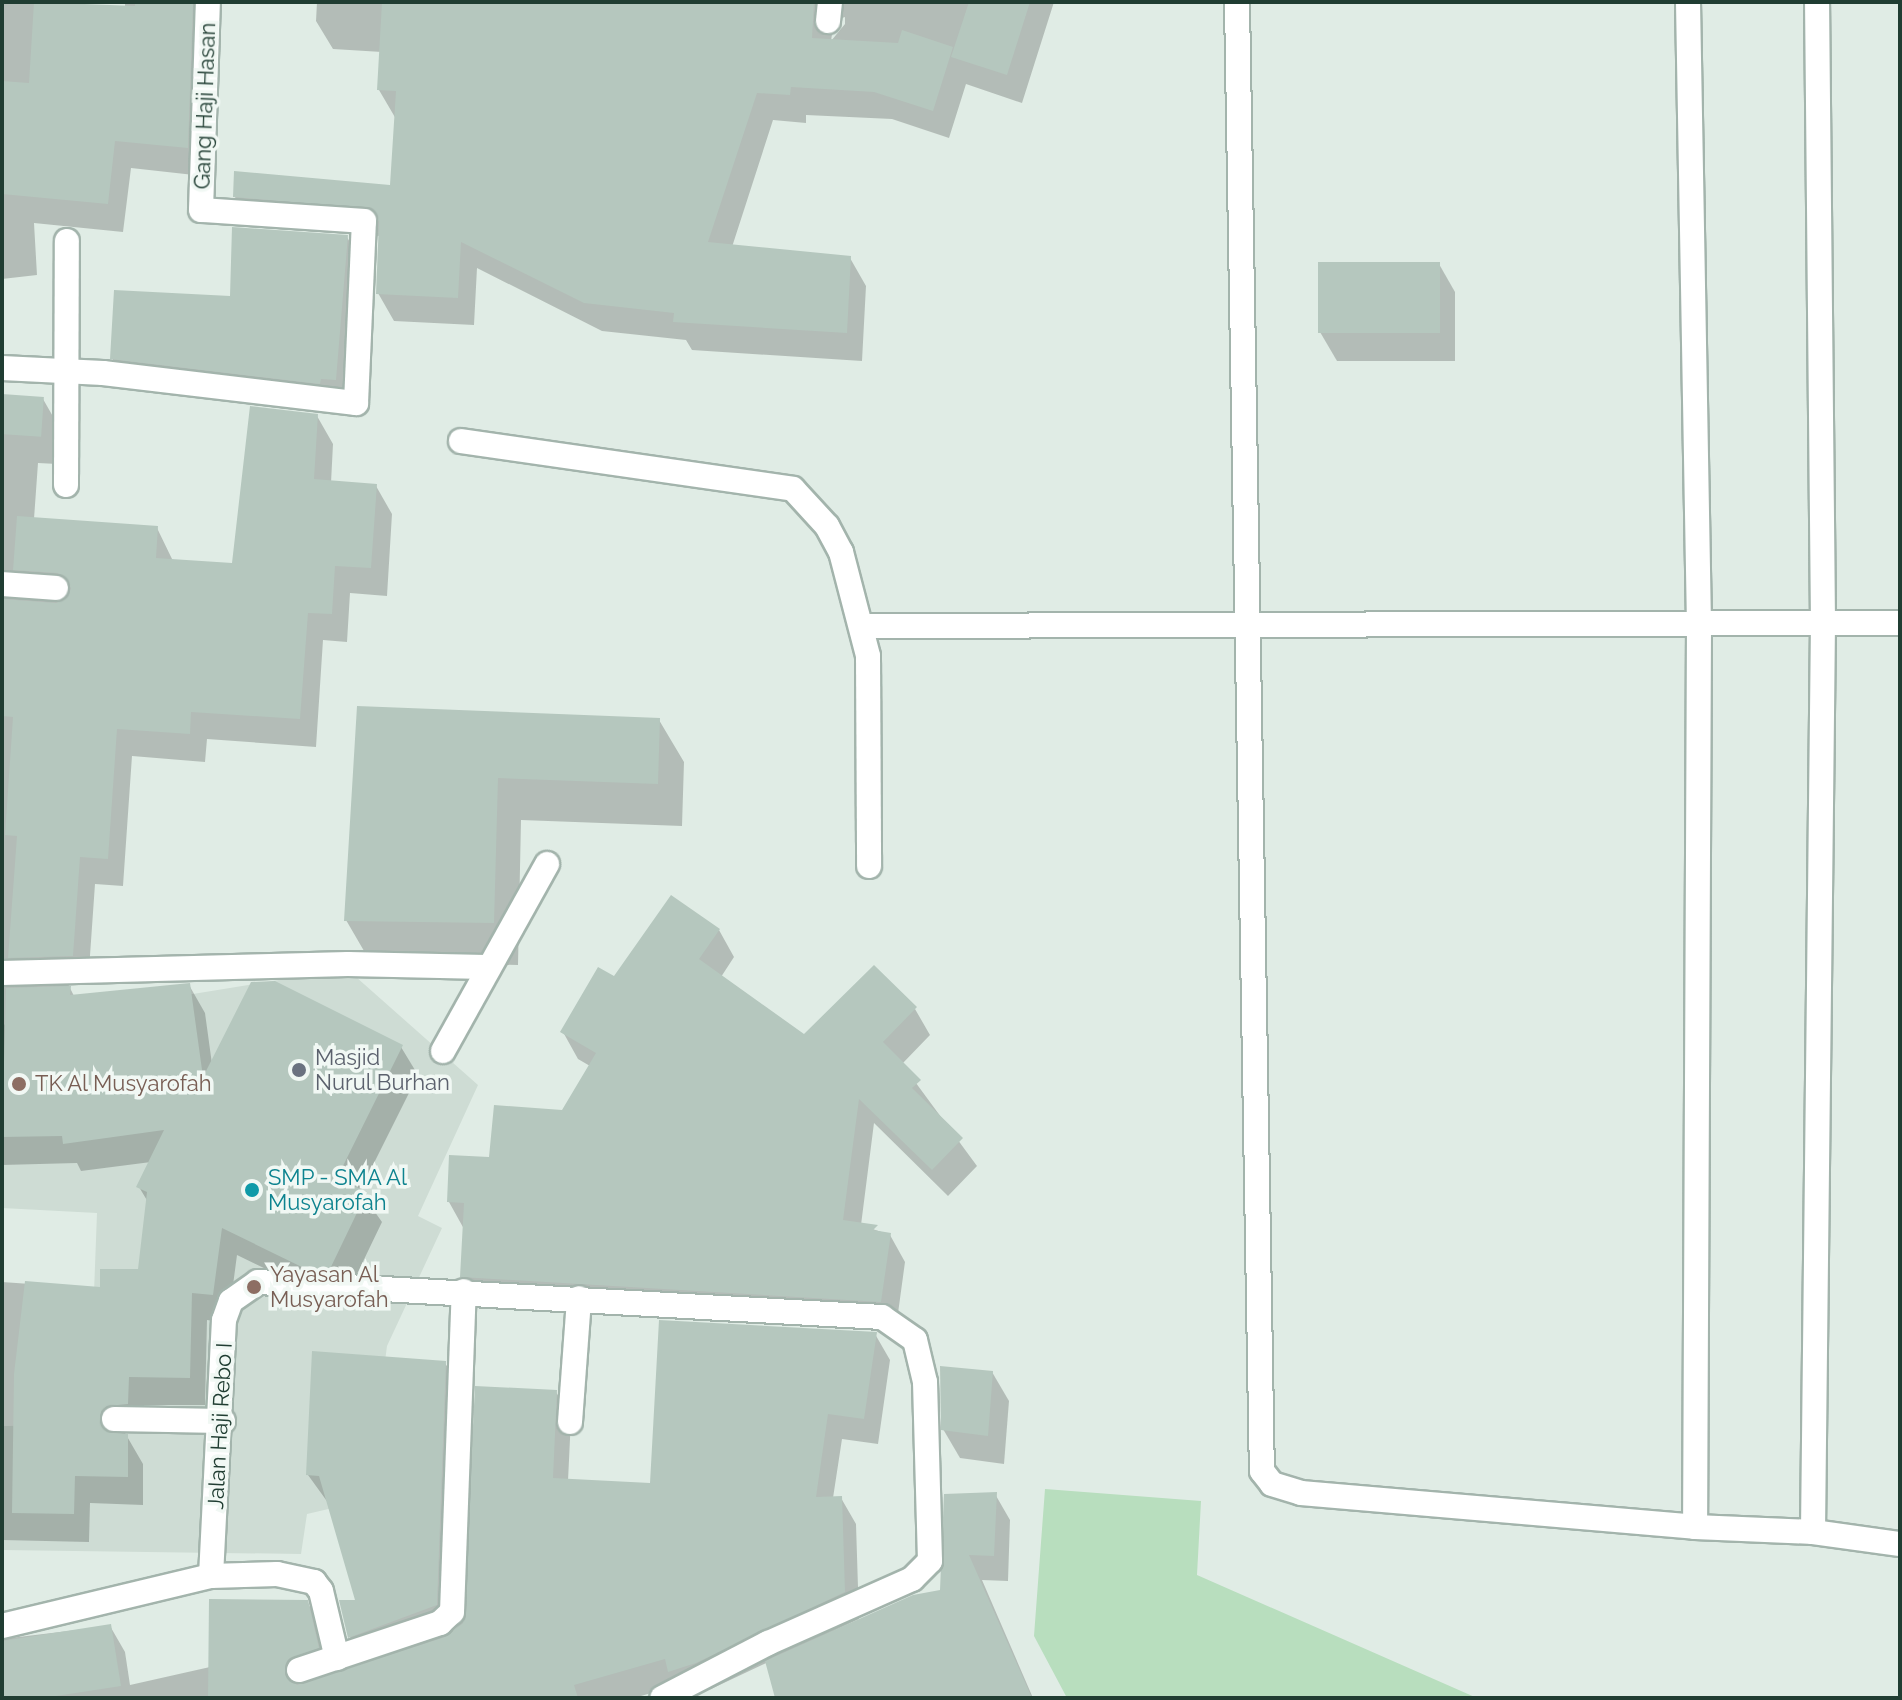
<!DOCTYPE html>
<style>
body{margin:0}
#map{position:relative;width:1902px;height:1700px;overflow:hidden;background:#e0ece5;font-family:Raleway,sans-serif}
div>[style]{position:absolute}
.built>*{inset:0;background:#cedcd4}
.green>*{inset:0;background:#b8debe}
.shadow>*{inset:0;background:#0003}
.building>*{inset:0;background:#b5c7be;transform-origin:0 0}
.roads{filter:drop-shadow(2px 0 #a3b4ac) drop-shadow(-2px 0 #a3b4ac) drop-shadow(0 2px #a3b4ac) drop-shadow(0 -2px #a3b4ac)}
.minor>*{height:24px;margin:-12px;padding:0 12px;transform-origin:12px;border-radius:12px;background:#fff}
.dots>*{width:22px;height:22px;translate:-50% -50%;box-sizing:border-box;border:4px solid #f1f8f4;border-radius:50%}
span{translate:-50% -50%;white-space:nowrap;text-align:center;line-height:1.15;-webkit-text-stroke:7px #f1f8f4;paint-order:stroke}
.street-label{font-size:22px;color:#203d32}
.worship-label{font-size:22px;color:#5b616d}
.left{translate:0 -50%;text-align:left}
.education-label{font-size:22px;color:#785e54}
.culture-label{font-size:22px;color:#0d838f}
.frame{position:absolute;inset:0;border:4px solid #203d32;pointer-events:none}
</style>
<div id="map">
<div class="built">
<i style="clip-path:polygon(347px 969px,478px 1085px,418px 1216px,442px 1228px,387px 1346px,367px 1500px,307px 1514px,301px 1554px,2px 1550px,4px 1426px,89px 1425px,97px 1213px,2px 1208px,2px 1025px)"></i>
</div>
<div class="green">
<i style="clip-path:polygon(1045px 1489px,1201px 1501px,1197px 1575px,1477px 1698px,1067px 1698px,1034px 1636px)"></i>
</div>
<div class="shadow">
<i style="clip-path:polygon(2px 2px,125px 7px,125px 2px,198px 2px,203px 176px,131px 168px,123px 232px,34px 223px,37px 275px,2px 279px)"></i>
<i style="clip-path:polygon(evenodd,317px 2px,1054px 2px,1022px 103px,966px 84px,949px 138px,892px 119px,806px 115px,806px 123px,773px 120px,732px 247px,850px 258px,866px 286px,862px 361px,692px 350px,686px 340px,602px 331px,477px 268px,474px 325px,394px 321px,378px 293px,380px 236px,251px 225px,235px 197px,392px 187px,396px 119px,379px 90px,382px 52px,333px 49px,316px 21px,317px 2px,845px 17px,845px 24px,831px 41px,834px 21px,845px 17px)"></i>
<i style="clip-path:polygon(347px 237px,361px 262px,350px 404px,126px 383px,112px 358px)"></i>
<i style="clip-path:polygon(1439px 264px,1455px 292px,1455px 361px,1337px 361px,1320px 332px)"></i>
<i style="clip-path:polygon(2px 395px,43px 399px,59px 427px,57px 464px,38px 463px,34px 519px,157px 528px,173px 561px,233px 566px,317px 416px,333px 444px,331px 483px,376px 486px,392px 514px,387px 596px,350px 593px,347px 642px,323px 640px,316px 747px,207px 739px,205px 762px,132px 756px,123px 886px,95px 884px,88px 984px,68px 984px,74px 996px,189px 985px,205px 1013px,212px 1064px,401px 1047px,418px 1075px,360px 1191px,382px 1222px,345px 1299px,326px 1298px,237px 1255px,228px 1323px,207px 1320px,205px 1405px,144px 1405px,144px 1432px,125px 1433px,143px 1464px,143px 1505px,90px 1503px,89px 1542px,2px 1540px,2px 1282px,102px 1289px,140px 1271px,148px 1202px,139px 1187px,151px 1162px,81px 1171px,77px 1163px,2px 1165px)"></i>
<i style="clip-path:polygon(359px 708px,659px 720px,684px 762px,682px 826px,521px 820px,518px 965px,371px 963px,346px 920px)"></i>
<i style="clip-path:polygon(719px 930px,734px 957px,721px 977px,805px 1036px,915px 1009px,930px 1035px,902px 1064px,977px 1166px,948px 1196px,874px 1123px,861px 1225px,890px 1235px,905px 1262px,896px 1328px,477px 1303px,462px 1277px,464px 1229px,449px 1202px,491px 1159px,563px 1113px,590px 1066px,578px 1059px,563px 1032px,615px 979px)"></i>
<i style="clip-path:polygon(875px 1334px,890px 1360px,878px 1444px,842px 1439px,833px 1498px,841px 1498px,856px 1524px,859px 1619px,711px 1689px,685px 1697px,679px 1685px,634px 1698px,6px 1698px,2px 1639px,110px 1626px,125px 1652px,130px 1685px,210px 1667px,307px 1602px,322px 1628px,333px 1675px,365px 1665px,350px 1637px,357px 1602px,329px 1504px,308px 1475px,445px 1363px,462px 1391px,453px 1632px,469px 1613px,556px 1392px,571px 1418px,568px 1481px,652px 1485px)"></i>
<i style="clip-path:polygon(992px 1372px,1009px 1401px,1004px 1464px,960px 1458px,943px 1429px)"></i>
<i style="clip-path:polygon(995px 1494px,1010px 1520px,1008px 1581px,982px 1580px,1033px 1698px,777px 1698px,942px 1592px)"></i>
</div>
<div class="building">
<i style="clip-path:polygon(34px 2px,135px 6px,135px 2px,193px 2px,188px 148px,115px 141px,108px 204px,2px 194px,2px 81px,29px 83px)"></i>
<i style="clip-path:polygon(382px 2px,814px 2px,812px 38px,898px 43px,902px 30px,953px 47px,933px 111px,874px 92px,791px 87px,790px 95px,757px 93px,708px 242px,851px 256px,847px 333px,673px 322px,674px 313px,584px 303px,461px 242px,458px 298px,376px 294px,379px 222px,373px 209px,233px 197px,234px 171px,390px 185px,396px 91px,377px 90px)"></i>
<i style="clip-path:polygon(969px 2px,1030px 2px,1007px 75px,951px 57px)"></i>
<i style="clip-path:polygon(232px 227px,348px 235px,336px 380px,321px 379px,320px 384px,110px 359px,114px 290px,230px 296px)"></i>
<i style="left:1318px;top:262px;width:122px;height:71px"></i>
<i style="left:2px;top:394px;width:42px;height:40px;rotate:4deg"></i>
<i style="clip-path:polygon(250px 406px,318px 414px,314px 479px,377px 484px,371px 568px,335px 566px,332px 614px,308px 613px,300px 719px,191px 712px,190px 734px,117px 729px,108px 859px,80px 857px,73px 956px,8px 958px,17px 836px,5px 835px,13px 717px,2px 716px,2px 599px,56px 603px,68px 597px,71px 588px,58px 573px,13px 570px,17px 516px,158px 526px,156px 558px,232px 563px)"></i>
<i style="clip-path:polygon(357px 706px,660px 718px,658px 784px,498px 778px,494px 923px,344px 921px)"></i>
<i style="clip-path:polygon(671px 895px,720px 929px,699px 959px,804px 1034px,874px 965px,917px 1007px,883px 1042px,921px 1080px,912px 1088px,963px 1138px,932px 1170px,859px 1099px,843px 1220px,878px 1225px,873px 1230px,891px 1233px,881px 1302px,460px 1277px,464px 1203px,447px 1202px,449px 1155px,489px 1157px,494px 1105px,562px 1110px,596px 1053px,560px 1032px,598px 967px,614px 976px)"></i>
<i style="clip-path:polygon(275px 981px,403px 1045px,337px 1178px,367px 1192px,329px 1271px,308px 1270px,222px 1228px,213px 1295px,192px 1293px,190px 1378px,129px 1377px,128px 1404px,107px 1406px,101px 1412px,106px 1431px,128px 1434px,128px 1477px,75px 1476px,74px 1514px,12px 1513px,14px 1374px,25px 1281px,100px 1287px,100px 1269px,138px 1269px,147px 1192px,136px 1187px,164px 1130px,63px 1144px,62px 1136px,2px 1137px,6px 988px,71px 986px,70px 995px,190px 983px,203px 1077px,251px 982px)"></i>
<i style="clip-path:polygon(659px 1320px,877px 1332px,864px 1419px,828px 1414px,816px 1497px,842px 1496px,845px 1592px,696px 1663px,668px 1672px,665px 1659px,574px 1685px,578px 1698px,208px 1698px,209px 1599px,308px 1600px,319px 1648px,287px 1661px,285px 1675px,297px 1685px,445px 1637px,463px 1623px,475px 1386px,557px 1390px,553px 1478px,650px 1483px)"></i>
<i style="clip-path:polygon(312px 1351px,446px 1361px,437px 1605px,348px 1638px,339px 1600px,355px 1600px,319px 1476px,306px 1475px)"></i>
<i style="clip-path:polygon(940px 1366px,993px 1371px,988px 1436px,941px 1430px)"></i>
<i style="clip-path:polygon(997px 1492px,994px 1556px,969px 1555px,1032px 1698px,775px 1698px,765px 1661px,913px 1595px,940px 1590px,944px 1494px)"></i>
<i style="clip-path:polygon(111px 1624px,121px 1686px,43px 1698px,2px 1698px,2px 1641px)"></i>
</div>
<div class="roads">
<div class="minor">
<i style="left:1237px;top:2px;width:1469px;rotate:89.03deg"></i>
<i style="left:1262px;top:1471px;width:16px;rotate:52deg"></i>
<i style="left:1272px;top:1484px;width:30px;rotate:17deg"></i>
<i style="left:1301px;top:1493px;width:395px;rotate:4.9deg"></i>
<i style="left:1695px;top:1527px;width:118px;rotate:2.4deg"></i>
<i style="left:1813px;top:1532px;width:88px;rotate:7.9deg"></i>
<i style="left:1688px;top:2px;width:624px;rotate:88.99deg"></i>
<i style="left:1699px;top:626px;width:901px;rotate:90.25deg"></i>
<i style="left:828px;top:21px;width:19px;rotate:-84deg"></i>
<i style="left:2px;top:368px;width:101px;rotate:2.8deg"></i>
<i style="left:103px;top:373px;width:255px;rotate:6.8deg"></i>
<i style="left:356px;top:403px;width:182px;rotate:-87.5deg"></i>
<i style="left:364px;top:221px;width:163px;rotate:-176.1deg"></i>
<i style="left:201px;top:210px;width:208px;rotate:-88.1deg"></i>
<i style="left:461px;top:441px;width:335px;rotate:8.2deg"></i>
<i style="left:793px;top:489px;width:50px;rotate:47.4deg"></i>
<i style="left:827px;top:526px;width:30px;rotate:62deg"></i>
<i style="left:841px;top:552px;width:107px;rotate:75.4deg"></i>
<i style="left:868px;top:656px;width:210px;rotate:89.7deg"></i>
<i style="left:66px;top:485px;width:244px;rotate:-89.8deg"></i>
<i style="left:2px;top:584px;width:54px;rotate:4.2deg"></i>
<i style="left:862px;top:626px;width:1038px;rotate:-0.17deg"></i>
<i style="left:2px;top:973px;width:346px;rotate:-1.5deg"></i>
<i style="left:348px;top:964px;width:138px;rotate:1.2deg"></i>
<i style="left:443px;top:1051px;width:214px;rotate:-60.9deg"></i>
<i style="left:114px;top:1419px;width:109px;rotate:1.1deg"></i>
<i style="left:570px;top:1422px;width:124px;rotate:-85.8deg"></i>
<i style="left:1813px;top:1532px;width:909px;rotate:-89.37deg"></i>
<i style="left:1823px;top:623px;width:621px;rotate:-90.55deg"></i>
<i style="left:211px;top:1576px;width:256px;rotate:-87.1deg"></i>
<i style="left:224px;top:1320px;width:20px;rotate:-70deg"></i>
<i style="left:231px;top:1301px;width:33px;rotate:-35deg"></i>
<i style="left:258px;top:1282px;width:625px;rotate:3.21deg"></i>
<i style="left:882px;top:1317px;width:40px;rotate:34.9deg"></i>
<i style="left:915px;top:1340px;width:43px;rotate:76.6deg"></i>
<i style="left:925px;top:1382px;width:179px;rotate:88.4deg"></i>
<i style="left:930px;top:1561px;width:25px;rotate:135deg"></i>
<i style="left:912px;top:1579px;width:158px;rotate:156deg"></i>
<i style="left:768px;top:1643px;width:119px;rotate:152.6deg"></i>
<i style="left:2px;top:1626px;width:215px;rotate:-13.5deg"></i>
<i style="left:211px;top:1576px;width:66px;rotate:-1.7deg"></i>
<i style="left:277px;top:1574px;width:38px;rotate:12deg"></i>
<i style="left:314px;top:1582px;width:11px;rotate:52deg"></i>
<i style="left:321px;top:1591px;width:69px;rotate:76.6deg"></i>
<i style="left:299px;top:1670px;width:149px;rotate:-18.4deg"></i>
<i style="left:440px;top:1623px;width:16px;rotate:-43deg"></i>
<i style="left:452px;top:1612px;width:321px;rotate:-87.9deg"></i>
</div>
</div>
<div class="dots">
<i style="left:299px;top:1070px;background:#6b7280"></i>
<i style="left:19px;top:1084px;background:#8d6e63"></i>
<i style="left:252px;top:1190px;background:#0f9aa8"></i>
<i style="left:254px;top:1287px;background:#8d6e63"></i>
</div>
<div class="street-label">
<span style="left:205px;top:106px;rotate:-88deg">Gang Haji Hasan</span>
<span style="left:220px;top:1426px;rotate:-87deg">Jalan Haji Rebo I</span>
</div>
<div class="worship-label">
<span class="left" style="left:315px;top:1070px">Masjid<br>Nurul Burhan</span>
</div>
<div class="education-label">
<span class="left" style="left:35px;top:1084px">TK Al Musyarofah</span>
<span class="left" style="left:270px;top:1287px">Yayasan Al<br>Musyarofah</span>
</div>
<div class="culture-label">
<span class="left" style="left:268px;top:1190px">SMP - SMA Al<br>Musyarofah</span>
</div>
<div class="frame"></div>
</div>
